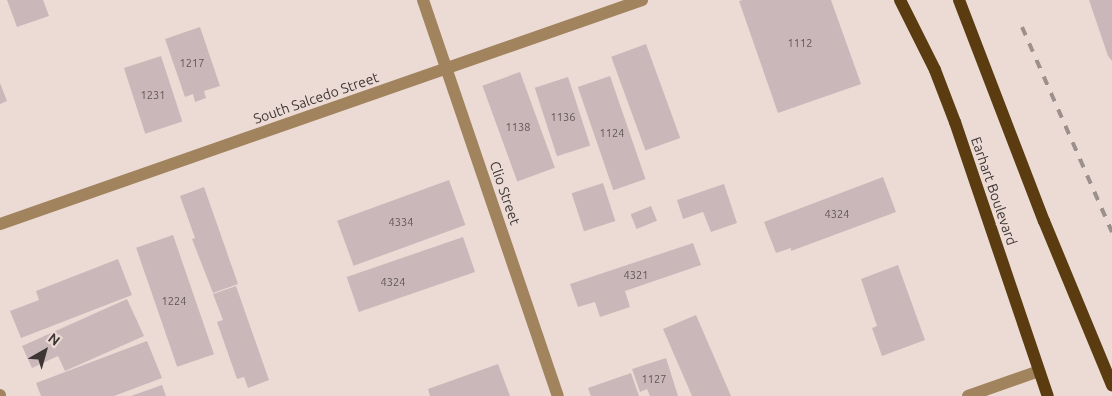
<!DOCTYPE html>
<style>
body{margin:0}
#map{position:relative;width:1112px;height:396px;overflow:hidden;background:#ecdbd5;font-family:Ubuntu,sans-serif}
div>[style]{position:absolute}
.building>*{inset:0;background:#c9b7ba;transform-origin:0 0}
.minor>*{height:12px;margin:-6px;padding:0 6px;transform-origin:6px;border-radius:6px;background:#a1835e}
.major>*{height:12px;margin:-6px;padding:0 6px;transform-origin:6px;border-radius:6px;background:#5a3c10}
.rail>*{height:4px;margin-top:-2px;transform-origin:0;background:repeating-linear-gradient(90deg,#9c908c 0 9px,transparent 0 18px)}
span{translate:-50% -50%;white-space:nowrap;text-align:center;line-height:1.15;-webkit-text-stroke:5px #ecdbd5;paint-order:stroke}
.number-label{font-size:11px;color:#605656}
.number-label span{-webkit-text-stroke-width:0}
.street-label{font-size:14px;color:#3d3634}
.north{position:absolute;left:20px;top:326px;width:50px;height:50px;-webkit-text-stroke:4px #ecdbd5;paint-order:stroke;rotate:38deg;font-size:14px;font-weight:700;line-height:20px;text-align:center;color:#3d3634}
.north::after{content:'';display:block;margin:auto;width:18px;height:22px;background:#3d3634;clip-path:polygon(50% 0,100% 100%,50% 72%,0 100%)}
</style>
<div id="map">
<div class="building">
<i style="clip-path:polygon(7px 0,43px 0,49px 16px,17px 27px)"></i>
<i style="clip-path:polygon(743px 0,831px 0,861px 84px,778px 113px,739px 1px)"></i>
<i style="clip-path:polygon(1089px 0,1112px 0,1112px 61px,1108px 56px)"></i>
<i style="clip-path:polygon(200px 27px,220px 86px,204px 91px,206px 98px,195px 102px,193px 94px,185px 97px,165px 39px)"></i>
<i style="left:646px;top:44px;width:100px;height:37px;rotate:70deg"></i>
<i style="left:161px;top:56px;width:69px;height:39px;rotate:72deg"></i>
<i style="left:520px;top:72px;width:102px;height:40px;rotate:70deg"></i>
<i style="left:610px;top:76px;width:109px;height:34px;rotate:71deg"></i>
<i style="left:568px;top:77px;width:72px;height:35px;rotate:72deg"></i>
<i style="clip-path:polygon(0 83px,7px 101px,0 104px)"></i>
<i style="clip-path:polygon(883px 177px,896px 212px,791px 251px,791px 248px,776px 253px,764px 222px)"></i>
<i style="left:449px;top:180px;width:48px;height:119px;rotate:70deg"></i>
<i style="left:603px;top:183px;width:40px;height:33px;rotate:72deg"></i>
<i style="clip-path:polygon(724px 184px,737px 223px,711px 232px,703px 212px,683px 219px,677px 200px)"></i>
<i style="clip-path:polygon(204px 187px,238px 284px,213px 293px,192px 239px,195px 238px,180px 196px)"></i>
<i style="left:651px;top:206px;width:16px;height:22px;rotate:68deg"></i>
<i style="left:173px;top:235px;width:126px;height:39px;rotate:71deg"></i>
<i style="left:463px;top:237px;width:37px;height:123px;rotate:71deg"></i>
<i style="clip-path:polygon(693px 243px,701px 265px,625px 291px,630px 307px,600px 317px,595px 302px,578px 307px,570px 284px)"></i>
<i style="clip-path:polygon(118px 259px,132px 295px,21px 338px,10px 311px,39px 300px,36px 291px)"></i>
<i style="clip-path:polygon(898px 265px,925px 340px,882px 356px,872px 328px,877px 326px,861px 279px)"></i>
<i style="clip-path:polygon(236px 286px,269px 380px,248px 388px,244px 377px,237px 379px,217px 322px,223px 320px,213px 294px)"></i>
<i style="clip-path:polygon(127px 299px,144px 336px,65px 371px,58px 356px,32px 368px,22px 346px)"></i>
<i style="clip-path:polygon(696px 315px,731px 396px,692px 396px,663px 329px)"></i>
<i style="clip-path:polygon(147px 341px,162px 378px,114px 396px,41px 396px,36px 383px)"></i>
<i style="clip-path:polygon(666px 358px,678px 396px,650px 396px,647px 389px,640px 392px,632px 369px)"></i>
<i style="clip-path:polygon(498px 364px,510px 396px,430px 396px,428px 389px)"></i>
<i style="clip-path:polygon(631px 373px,639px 396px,591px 396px,588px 388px)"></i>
<i style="clip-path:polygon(162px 385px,166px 396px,131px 396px)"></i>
</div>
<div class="minor">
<i style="left:423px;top:0;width:418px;rotate:71.2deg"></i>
<i style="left:0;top:224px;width:680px;rotate:-19.23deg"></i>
<i style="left:0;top:395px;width:1px;rotate:90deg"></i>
<i style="left:968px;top:396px;width:75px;rotate:-19.4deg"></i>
</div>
<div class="major">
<i style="left:900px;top:0;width:78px;rotate:63.4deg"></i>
<i style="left:935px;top:70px;width:56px;rotate:69deg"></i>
<i style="left:955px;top:122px;width:289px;rotate:71.3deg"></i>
<i style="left:959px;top:0;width:237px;rotate:69deg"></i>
<i style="left:1044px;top:221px;width:178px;rotate:67.5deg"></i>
</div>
<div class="rail">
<i style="left:1022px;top:27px;width:224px;rotate:66.3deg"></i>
</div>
<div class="number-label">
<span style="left:800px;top:43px">1112</span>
<span style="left:192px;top:63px">1217</span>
<span style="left:153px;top:95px">1231</span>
<span style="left:563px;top:117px">1136</span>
<span style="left:518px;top:127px">1138</span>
<span style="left:612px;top:133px">1124</span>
<span style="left:837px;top:214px">4324</span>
<span style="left:401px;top:222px">4334</span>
<span style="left:636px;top:275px">4321</span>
<span style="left:393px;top:282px">4324</span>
<span style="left:174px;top:301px">1224</span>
<span style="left:654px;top:379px">1127</span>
</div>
<div class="street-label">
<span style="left:316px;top:98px;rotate:-19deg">South Salcedo Street</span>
<span style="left:994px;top:191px;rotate:71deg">Earhart Boulevard</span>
<span style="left:505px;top:193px;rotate:71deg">Clio Street</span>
</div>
<div class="north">N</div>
</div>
